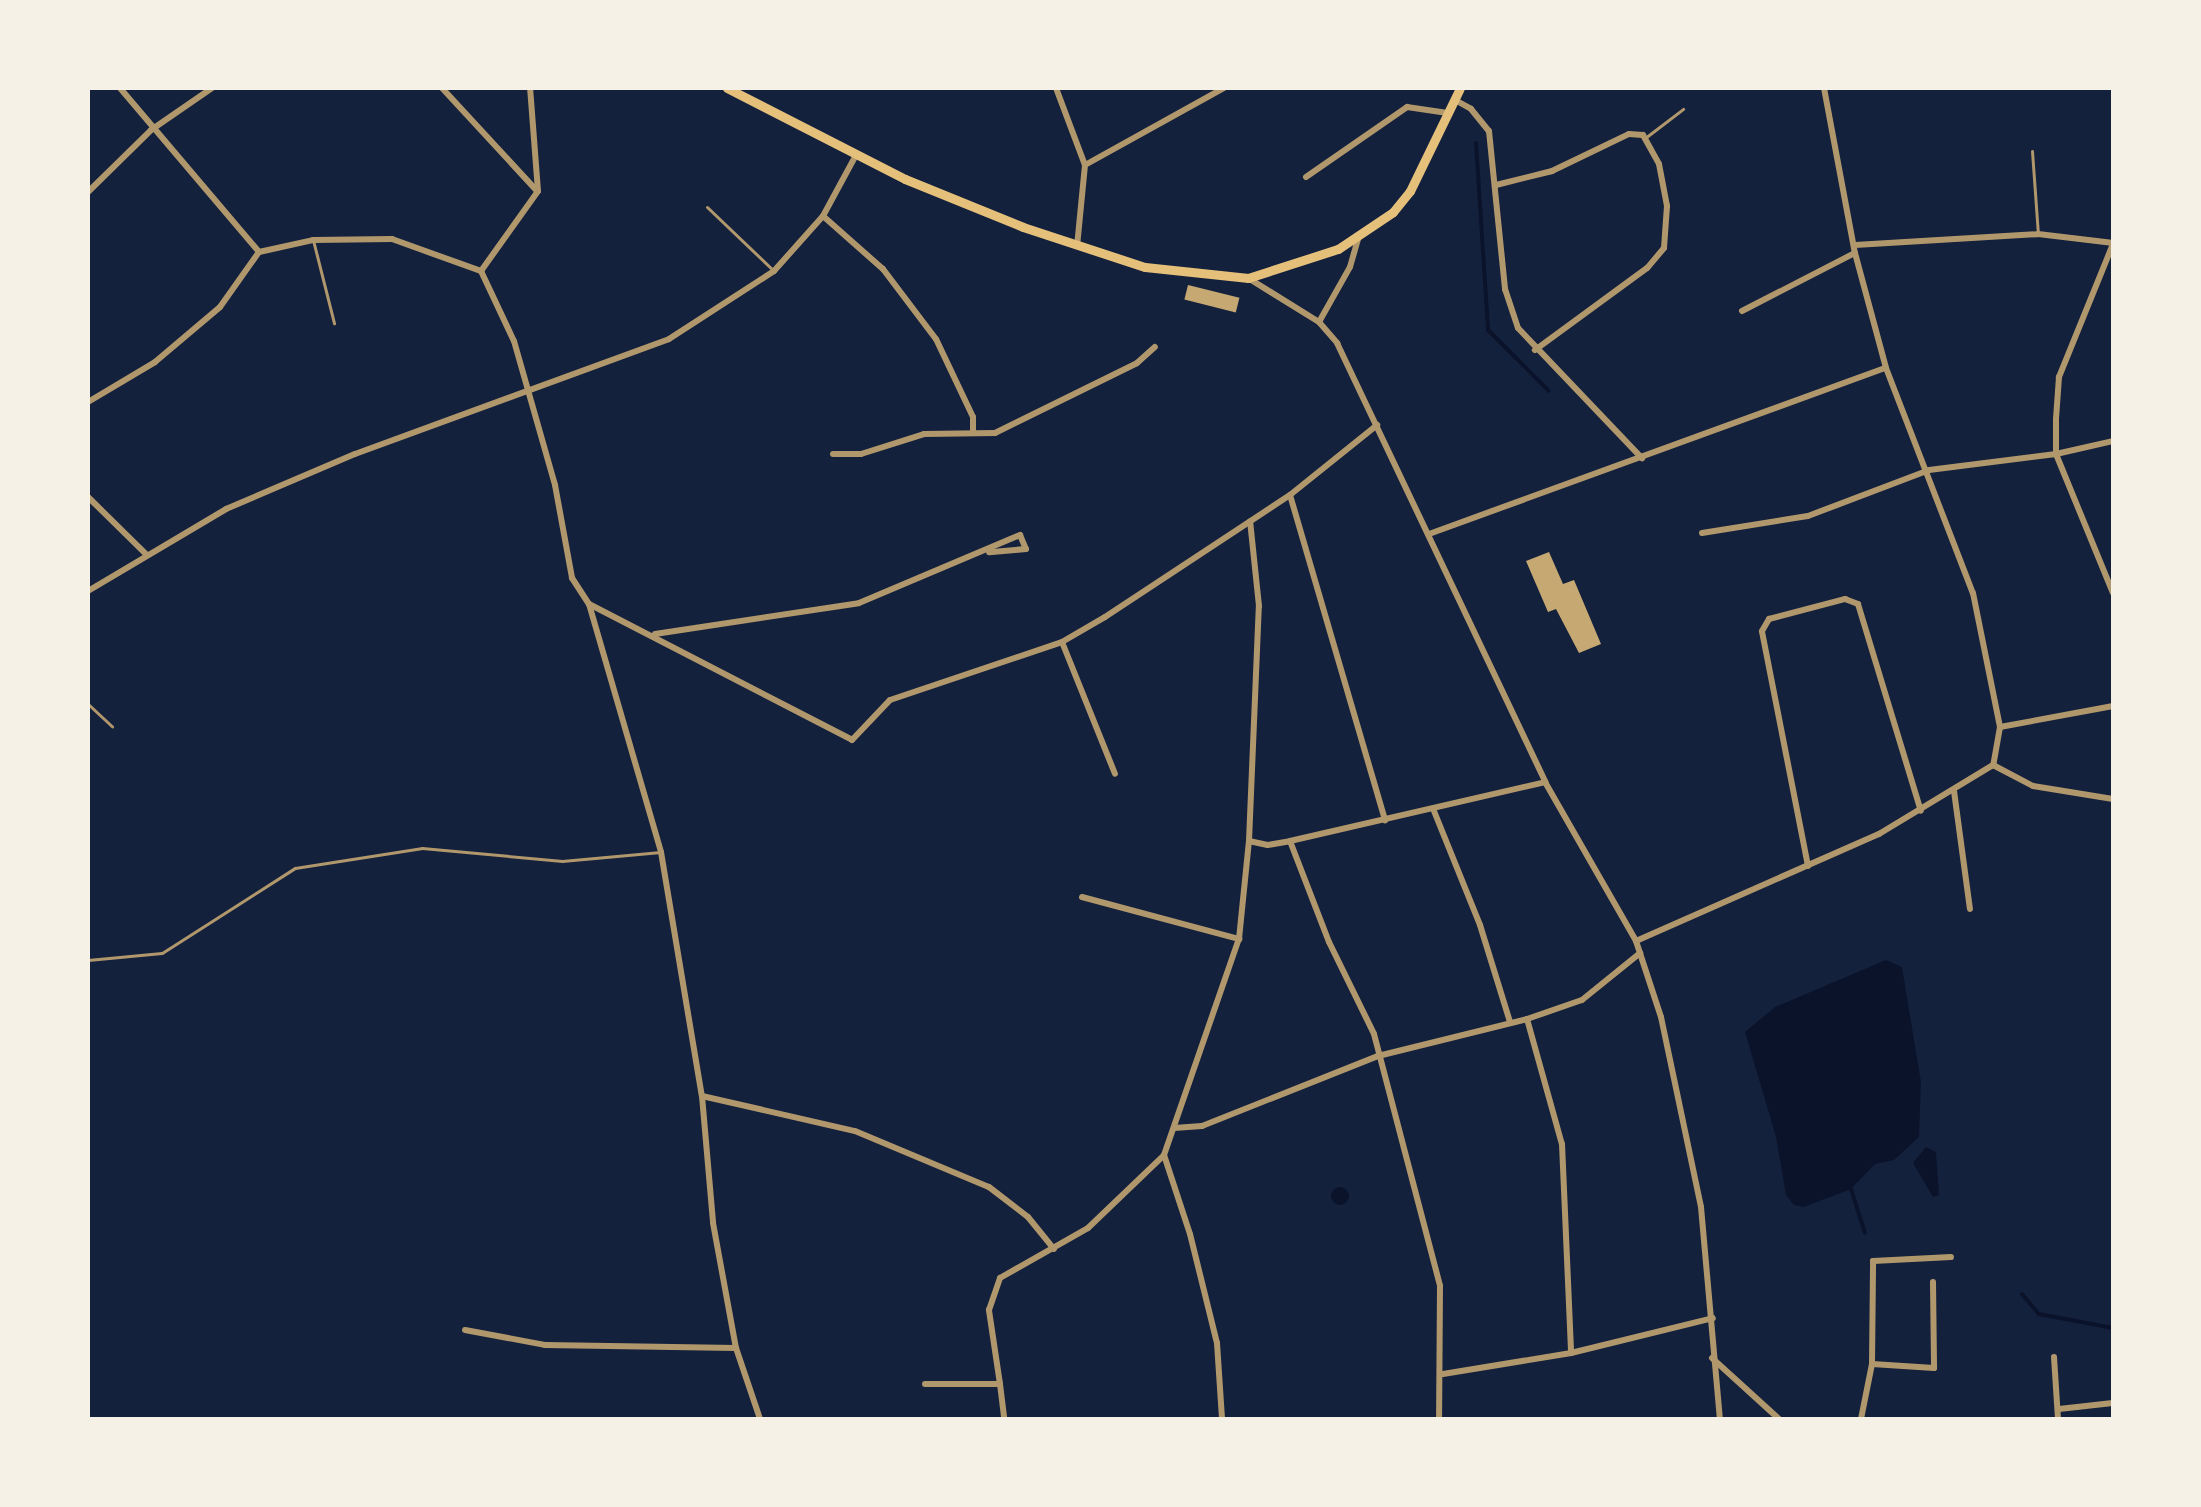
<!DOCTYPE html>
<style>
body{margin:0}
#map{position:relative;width:2201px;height:1507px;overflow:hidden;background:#14213d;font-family:"Playfair Display",serif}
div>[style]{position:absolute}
.water>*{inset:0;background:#0b132b}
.round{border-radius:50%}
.stream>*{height:4px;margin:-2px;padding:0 2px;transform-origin:2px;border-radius:2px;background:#0b132b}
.building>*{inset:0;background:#c6a872;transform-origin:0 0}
.service>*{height:3px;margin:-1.5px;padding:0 1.5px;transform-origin:1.5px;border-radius:1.5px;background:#b1986c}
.minor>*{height:6px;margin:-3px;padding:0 3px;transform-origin:3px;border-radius:3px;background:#b1986c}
.secondary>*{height:9px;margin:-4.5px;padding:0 4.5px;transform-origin:4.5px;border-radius:4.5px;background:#e5c07b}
span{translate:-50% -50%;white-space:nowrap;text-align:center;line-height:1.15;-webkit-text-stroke:7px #f6f1e7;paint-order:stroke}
.frame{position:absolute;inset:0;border:90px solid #f6f1e7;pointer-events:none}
</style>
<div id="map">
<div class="water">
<i style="clip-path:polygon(1886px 960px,1902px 967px,1921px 1082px,1919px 1137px,1894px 1160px,1875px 1164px,1851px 1189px,1804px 1207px,1794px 1205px,1786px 1195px,1776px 1137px,1745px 1032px,1775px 1007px)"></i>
<i style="clip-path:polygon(1926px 1147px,1936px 1152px,1939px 1195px,1933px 1197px,1913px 1163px)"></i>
<i class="round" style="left:1331px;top:1187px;width:18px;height:18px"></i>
</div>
<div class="stream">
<i style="left:1476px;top:143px;width:187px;rotate:86.3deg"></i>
<i style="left:1488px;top:330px;width:86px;rotate:45deg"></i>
<i style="left:1851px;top:1189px;width:46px;rotate:72.3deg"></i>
<i style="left:2022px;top:1294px;width:26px;rotate:50deg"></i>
<i style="left:2039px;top:1314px;width:75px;rotate:10.7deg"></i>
</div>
<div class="building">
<i style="left:1188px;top:285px;width:53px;height:15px;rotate:14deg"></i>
<i style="clip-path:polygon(1549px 552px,1563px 584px,1574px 580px,1601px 644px,1579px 653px,1556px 609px,1548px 612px,1526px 561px)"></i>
</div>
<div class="service">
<i style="left:1645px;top:138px;width:48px;rotate:-37.3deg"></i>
<i style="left:2032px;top:151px;width:83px;rotate:85.9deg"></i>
<i style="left:707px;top:207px;width:93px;rotate:43.7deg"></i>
<i style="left:313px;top:240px;width:86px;rotate:75.8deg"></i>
<i style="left:88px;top:704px;width:33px;rotate:43deg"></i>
<i style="left:88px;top:960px;width:74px;rotate:-5.4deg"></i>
<i style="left:162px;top:953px;width:158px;rotate:-32.6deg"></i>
<i style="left:295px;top:868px;width:129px;rotate:-8.9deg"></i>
<i style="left:422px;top:848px;width:141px;rotate:5.3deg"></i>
<i style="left:562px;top:861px;width:99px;rotate:-5.2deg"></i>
</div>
<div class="minor">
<i style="left:120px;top:88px;width:215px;rotate:49.7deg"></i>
<i style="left:442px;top:88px;width:140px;rotate:47.3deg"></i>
<i style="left:1056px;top:88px;width:82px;rotate:69.4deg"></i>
<i style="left:1085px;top:165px;width:81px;rotate:95.6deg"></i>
<i style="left:1824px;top:88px;width:168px;rotate:79.4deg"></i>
<i style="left:1855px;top:253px;width:119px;rotate:74.9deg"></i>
<i style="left:1886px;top:368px;width:241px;rotate:68.9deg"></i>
<i style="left:1973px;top:593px;width:137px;rotate:78.6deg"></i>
<i style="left:2000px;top:727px;width:39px;rotate:100deg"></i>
<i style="left:1455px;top:100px;width:18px;rotate:29deg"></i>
<i style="left:1471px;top:109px;width:28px;rotate:51deg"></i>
<i style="left:1489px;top:131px;width:159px;rotate:84.2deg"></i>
<i style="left:1505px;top:289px;width:41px;rotate:71.6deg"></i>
<i style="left:1518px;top:328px;width:180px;rotate:46.4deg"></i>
<i style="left:1085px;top:165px;width:159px;rotate:-29deg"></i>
<i style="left:1306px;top:177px;width:123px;rotate:-34.7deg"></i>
<i style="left:1407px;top:107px;width:41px;rotate:8.3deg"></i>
<i style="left:1496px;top:185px;width:58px;rotate:-14deg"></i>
<i style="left:1552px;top:171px;width:85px;rotate:-25.7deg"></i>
<i style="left:1629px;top:134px;width:14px;rotate:4deg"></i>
<i style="left:1643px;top:135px;width:33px;rotate:61deg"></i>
<i style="left:1659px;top:164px;width:43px;rotate:79.2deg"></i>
<i style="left:1667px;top:206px;width:42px;rotate:94.1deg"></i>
<i style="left:1664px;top:248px;width:26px;rotate:130deg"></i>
<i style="left:1647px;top:268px;width:139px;rotate:143.8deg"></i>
<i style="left:88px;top:192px;width:88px;rotate:-44.5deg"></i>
<i style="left:151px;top:130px;width:74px;rotate:-34.5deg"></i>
<i style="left:823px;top:216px;width:80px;rotate:41.5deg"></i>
<i style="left:883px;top:269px;width:88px;rotate:52.9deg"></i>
<i style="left:936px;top:339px;width:86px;rotate:64.6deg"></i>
<i style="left:973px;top:417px;width:16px;rotate:90deg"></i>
<i style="left:2113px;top:244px;width:144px;rotate:112.1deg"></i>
<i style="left:2059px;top:377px;width:42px;rotate:94.1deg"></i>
<i style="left:2056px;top:419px;width:35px;rotate:90deg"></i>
<i style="left:2056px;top:454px;width:150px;rotate:67.7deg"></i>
<i style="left:1855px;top:245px;width:183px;rotate:-3.4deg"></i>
<i style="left:2038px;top:234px;width:76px;rotate:6.8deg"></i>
<i style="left:481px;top:271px;width:77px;rotate:64.8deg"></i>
<i style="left:514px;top:341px;width:150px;rotate:74.1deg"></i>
<i style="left:555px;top:485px;width:95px;rotate:79.6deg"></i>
<i style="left:572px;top:578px;width:31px;rotate:57deg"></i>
<i style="left:589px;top:604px;width:258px;rotate:73.8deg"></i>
<i style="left:661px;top:852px;width:247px;rotate:80.5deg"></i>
<i style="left:702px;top:1096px;width:127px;rotate:85deg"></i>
<i style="left:713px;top:1223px;width:127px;rotate:79.6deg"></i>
<i style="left:736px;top:1348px;width:75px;rotate:71.3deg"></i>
<i style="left:1248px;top:278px;width:84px;rotate:31.8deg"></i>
<i style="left:1319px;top:322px;width:28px;rotate:49deg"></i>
<i style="left:1337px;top:343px;width:486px;rotate:64.6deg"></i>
<i style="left:1545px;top:782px;width:183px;rotate:60.2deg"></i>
<i style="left:1636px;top:941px;width:80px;rotate:71.8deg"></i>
<i style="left:1661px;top:1017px;width:194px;rotate:78.1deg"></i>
<i style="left:1701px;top:1207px;width:213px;rotate:84.9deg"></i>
<i style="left:1742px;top:311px;width:127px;rotate:-27.2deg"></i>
<i style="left:1319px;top:322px;width:63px;rotate:-60.6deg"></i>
<i style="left:1350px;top:267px;width:29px;rotate:-74deg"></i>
<i style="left:88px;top:402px;width:78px;rotate:-30.8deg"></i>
<i style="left:155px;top:362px;width:85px;rotate:-40.2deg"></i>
<i style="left:220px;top:307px;width:67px;rotate:-54.7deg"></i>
<i style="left:259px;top:252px;width:55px;rotate:-12.5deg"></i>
<i style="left:313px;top:240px;width:79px;rotate:-0.7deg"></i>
<i style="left:392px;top:239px;width:95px;rotate:19.8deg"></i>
<i style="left:481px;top:271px;width:98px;rotate:-54.5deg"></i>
<i style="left:538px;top:191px;width:103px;rotate:-94.4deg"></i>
<i style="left:833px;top:454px;width:28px"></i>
<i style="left:861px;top:454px;width:66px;rotate:-17.6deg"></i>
<i style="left:924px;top:434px;width:71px;rotate:-0.8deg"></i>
<i style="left:995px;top:433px;width:158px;rotate:-26.2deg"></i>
<i style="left:1137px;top:363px;width:24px;rotate:-42deg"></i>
<i style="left:1290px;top:495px;width:339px;rotate:73.7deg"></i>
<i style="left:88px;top:497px;width:81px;rotate:44.5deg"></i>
<i style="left:1702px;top:533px;width:107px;rotate:-9.1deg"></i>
<i style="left:1808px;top:516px;width:129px;rotate:-20.8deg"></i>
<i style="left:1929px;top:470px;width:128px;rotate:-7.2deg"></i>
<i style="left:2056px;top:454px;width:58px;rotate:-12.8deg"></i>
<i style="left:1429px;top:534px;width:486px;rotate:-20deg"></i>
<i style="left:88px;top:591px;width:161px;rotate:-30.7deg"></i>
<i style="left:226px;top:509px;width:140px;rotate:-23.1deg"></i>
<i style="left:355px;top:454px;width:334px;rotate:-20.1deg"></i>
<i style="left:669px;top:339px;width:125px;rotate:-32.9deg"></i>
<i style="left:774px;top:271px;width:74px;rotate:-48.3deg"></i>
<i style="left:823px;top:216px;width:69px;rotate:-61.6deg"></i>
<i style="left:589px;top:604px;width:296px;rotate:27.3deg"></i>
<i style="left:852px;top:740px;width:55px;rotate:-46.5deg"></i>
<i style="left:890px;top:700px;width:182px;rotate:-18.6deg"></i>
<i style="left:1062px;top:642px;width:50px;rotate:-30.2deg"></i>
<i style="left:1105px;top:617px;width:222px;rotate:-33.4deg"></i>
<i style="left:1290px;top:495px;width:112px;rotate:-38.8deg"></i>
<i style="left:655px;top:634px;width:206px;rotate:-8.6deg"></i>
<i style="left:859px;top:603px;width:175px;rotate:-22.9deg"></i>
<i style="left:1020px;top:535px;width:15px;rotate:67deg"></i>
<i style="left:1026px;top:549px;width:37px;rotate:175deg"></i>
<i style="left:1062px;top:642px;width:142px;rotate:68.1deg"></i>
<i style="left:2000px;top:727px;width:115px;rotate:-10.5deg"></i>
<i style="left:1993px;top:765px;width:45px;rotate:27.7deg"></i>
<i style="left:2033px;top:786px;width:81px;rotate:9.2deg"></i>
<i style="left:1954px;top:791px;width:119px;rotate:82.3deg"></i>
<i style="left:1434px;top:811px;width:123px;rotate:68deg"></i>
<i style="left:1480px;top:925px;width:102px;rotate:72.8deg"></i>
<i style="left:1249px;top:841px;width:19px;rotate:12deg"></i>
<i style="left:1268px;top:845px;width:22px;rotate:-10deg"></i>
<i style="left:1290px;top:841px;width:262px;rotate:-13deg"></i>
<i style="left:1290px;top:841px;width:108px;rotate:68.9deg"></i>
<i style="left:1329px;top:942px;width:102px;rotate:63.9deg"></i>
<i style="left:1374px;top:1034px;width:260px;rotate:75.3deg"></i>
<i style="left:1440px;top:1286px;width:133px;rotate:90.4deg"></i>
<i style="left:1808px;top:866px;width:239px;rotate:-101.1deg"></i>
<i style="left:1762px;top:631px;width:14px;rotate:-60deg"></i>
<i style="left:1769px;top:619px;width:79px;rotate:-14.7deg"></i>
<i style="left:1845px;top:599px;width:14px;rotate:21deg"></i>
<i style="left:1858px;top:604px;width:216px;rotate:73.1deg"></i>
<i style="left:1082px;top:897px;width:163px;rotate:15deg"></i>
<i style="left:1636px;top:941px;width:266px;rotate:-23.8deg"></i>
<i style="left:1879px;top:834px;width:133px;rotate:-31.2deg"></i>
<i style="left:1527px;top:1019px;width:130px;rotate:74.4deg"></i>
<i style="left:1562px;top:1144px;width:209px;rotate:87.5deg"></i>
<i style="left:702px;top:1096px;width:157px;rotate:12.9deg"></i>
<i style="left:855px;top:1131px;width:145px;rotate:22.7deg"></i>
<i style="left:989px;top:1187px;width:49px;rotate:37.6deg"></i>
<i style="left:1028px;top:1217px;width:41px;rotate:50.9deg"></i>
<i style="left:1174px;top:1128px;width:28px;rotate:-4deg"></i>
<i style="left:1202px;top:1126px;width:189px;rotate:-21.7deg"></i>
<i style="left:1378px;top:1056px;width:154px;rotate:-13.9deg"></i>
<i style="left:1527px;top:1019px;width:58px;rotate:-19.1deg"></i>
<i style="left:1582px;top:1000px;width:75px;rotate:-39deg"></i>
<i style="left:1164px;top:1155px;width:83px;rotate:71.8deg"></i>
<i style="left:1190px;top:1234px;width:112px;rotate:76.1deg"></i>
<i style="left:1217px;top:1343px;width:76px;rotate:86.2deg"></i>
<i style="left:1933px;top:1282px;width:86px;rotate:89.3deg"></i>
<i style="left:1934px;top:1368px;width:62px;rotate:-176.3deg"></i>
<i style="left:1872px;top:1364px;width:103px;rotate:-89.4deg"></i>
<i style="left:1873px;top:1261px;width:78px;rotate:-2.9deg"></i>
<i style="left:465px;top:1330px;width:81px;rotate:10.6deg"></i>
<i style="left:545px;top:1345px;width:191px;rotate:0.9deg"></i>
<i style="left:2054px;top:1357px;width:62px;rotate:86.3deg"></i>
<i style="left:1712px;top:1358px;width:91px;rotate:42.3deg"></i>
<i style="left:1443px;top:1374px;width:130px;rotate:-9.3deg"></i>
<i style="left:1571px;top:1353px;width:146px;rotate:-13.8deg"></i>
<i style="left:925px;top:1384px;width:75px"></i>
<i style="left:1000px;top:1384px;width:35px;rotate:83deg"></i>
<i style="left:1000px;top:1384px;width:75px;rotate:-98.5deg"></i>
<i style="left:989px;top:1310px;width:34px;rotate:-71deg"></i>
<i style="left:1000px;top:1278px;width:101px;rotate:-29.6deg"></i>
<i style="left:1088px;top:1228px;width:105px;rotate:-43.8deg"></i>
<i style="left:1164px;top:1155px;width:229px;rotate:-70.9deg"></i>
<i style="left:1239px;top:939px;width:99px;rotate:-84.2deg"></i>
<i style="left:1249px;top:841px;width:235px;rotate:-87.6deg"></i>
<i style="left:1259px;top:606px;width:85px;rotate:-96deg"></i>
<i style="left:2059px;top:1409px;width:54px;rotate:-6.3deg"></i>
<i style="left:1861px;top:1419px;width:56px;rotate:-78.7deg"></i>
</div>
<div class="secondary">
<i style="left:727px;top:88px;width:200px;rotate:27.1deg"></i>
<i style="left:905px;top:179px;width:127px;rotate:22.1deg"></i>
<i style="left:1023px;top:227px;width:128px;rotate:18.2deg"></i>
<i style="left:1145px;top:267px;width:104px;rotate:6.1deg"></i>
<i style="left:1248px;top:278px;width:95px;rotate:-17.9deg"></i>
<i style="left:1338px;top:249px;width:66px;rotate:-33.9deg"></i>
<i style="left:1393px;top:212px;width:27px;rotate:-51deg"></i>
<i style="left:1410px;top:191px;width:114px;rotate:-64.1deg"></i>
</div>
<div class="frame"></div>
</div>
